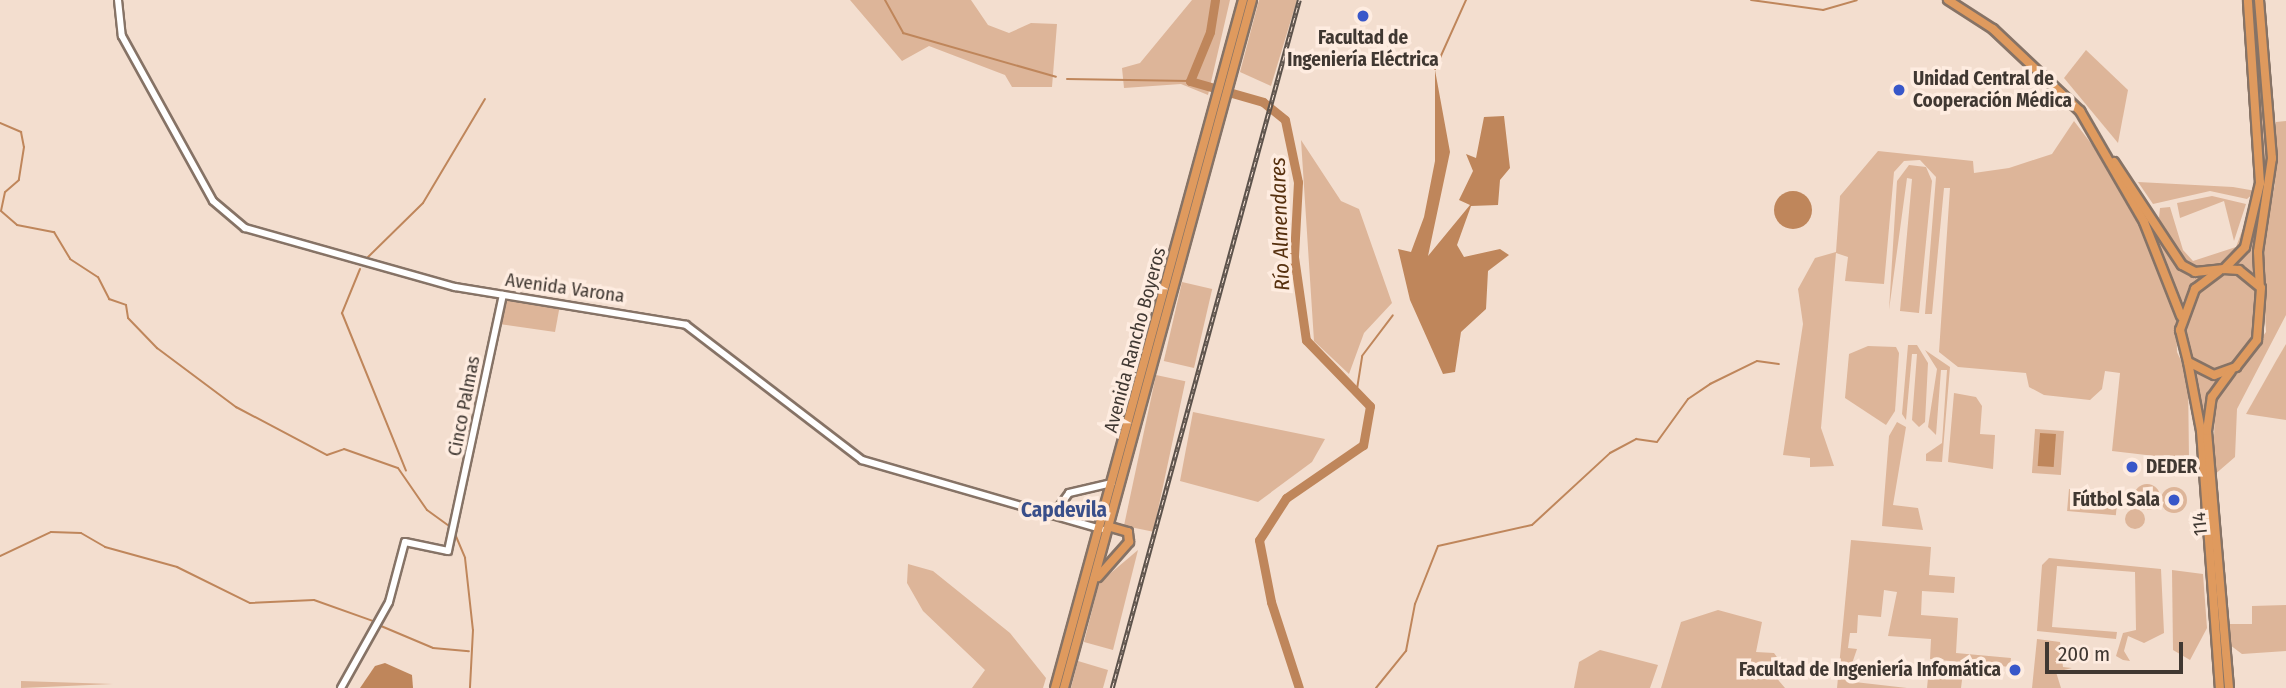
<!DOCTYPE html>
<meta charset="utf-8">
<style>
body{margin:0}
#map{position:relative;width:2286px;height:688px;overflow:hidden;background:#f3decf;font-family:"Fira Sans Condensed",sans-serif}
div>[style]{position:absolute}
.green>*{inset:0;background:#ddb599;transform-origin:0 0}
.round{border-radius:50%}
.water>*{inset:0;background:#bf865b;transform-origin:0 0}
.stream>*{height:2px;margin:-1px;padding:0 1px;transform-origin:1px;border-radius:1px;background:#bf865b}
.river>*{height:9px;margin:-4.5px;padding:0 4.5px;transform-origin:4.5px;border-radius:4.5px;background:#bf865b}
.roads{filter:drop-shadow(2px 0 #867366) drop-shadow(-2px 0 #867366) drop-shadow(0 2px #867366) drop-shadow(0 -2px #867366)}
.tertiary>*{height:6px;margin:-3px;padding:0 3px;transform-origin:3px;border-radius:3px;background:#fff}
.trunk>*{height:8px;margin:-4px;padding:0 4px;transform-origin:4px;border-radius:4px;background:#df9a5e}
.rail>*{height:4.5px;margin-top:-2.25px;transform-origin:0;background:repeating-linear-gradient(90deg,#feece0 0 5px,#5c524b 0 10px);box-sizing:border-box;border-block:2px solid #5c524b}
.dots>*{width:19px;height:19px;translate:-50% -50%;box-sizing:border-box;border:4px solid #feece0;border-radius:50%}
span{translate:-50% -50%;white-space:nowrap;text-align:center;line-height:1.15;-webkit-text-stroke:7px #feece0;paint-order:stroke}
.poi-label{font-size:19px;color:#403832;font-weight:700}
.left{translate:0 -50%;text-align:left}
.right{translate:-100% -50%;text-align:right}
.street-label{font-size:19px;color:#403832}
.water-label{font-size:21px;color:#56300e;font-style:italic}
.neighbourhood-label{font-size:21px;color:#3a4f8a;font-weight:700}
.scale{position:absolute;left:2045px;top:642px;width:138px;height:32px;box-sizing:border-box;border:4px solid #403832;border-top:0;padding-left:9px;font-size:21px;line-height:24px;white-space:nowrap;color:#403832;-webkit-text-stroke:5px #feece0;paint-order:stroke}
</style>
<div id="map">
<div class="green">
<i style="clip-path:polygon(850px 0,971px 0,988px 25px,1009px 33px,1031px 23px,1057px 24px,1052px 87px,1012px 87px,1005px 75px,929px 46px,902px 61px)"></i>
<i style="clip-path:polygon(1192px 0,1230px 0,1208px 95px,1181px 84px,1124px 88px,1122px 68px,1140px 63px)"></i>
<i style="clip-path:polygon(1259px 0,1297px 0,1271px 86px,1240px 72px)"></i>
<i style="clip-path:polygon(2254px 25px,2268px 158px,2256px 274px,2234px 265px,2254px 232px,2262px 179px)"></i>
<i style="clip-path:polygon(2086px 50px,2128px 90px,2118px 143px,2064px 78px)"></i>
<i style="clip-path:polygon(2074px 121px,2115px 175px,2147px 234px,2176px 310px,2177px 352px,2188px 376px,2189px 460px,2112px 451px,2120px 373px,2105px 371px,2102px 389px,2090px 400px,2044px 395px,2029px 387px,2026px 373px,1958px 367px,1939px 352px,1950px 188px,1944px 188px,1932px 314px,1925px 314px,1936px 177px,1920px 160px,1904px 161px,1894px 172px,1884px 284px,1845px 281px,1848px 257px,1836px 253px,1821px 428px,1834px 466px,1810px 467px,1810px 458px,1783px 455px,1803px 324px,1798px 289px,1815px 258px,1836px 252px,1840px 196px,1878px 151px,1973px 161px,1974px 173px,2009px 168px,2052px 154px)"></i>
<i style="clip-path:polygon(2286px 121px,2286px 315px,2237px 409px,2235px 457px,2213px 476px,2215px 401px,2266px 332px,2262px 253px,2275px 183px,2276px 122px)"></i>
<i style="clip-path:polygon(1301px 140px,1341px 201px,1359px 209px,1392px 303px,1364px 333px,1349px 374px,1314px 341px)"></i>
<i style="clip-path:polygon(1909px 165px,1926px 167px,1932px 181px,1919px 313px,1900px 311px,1912px 179px,1907px 178px,1889px 310px,1897px 181px)"></i>
<i style="clip-path:polygon(2138px 182px,2233px 187px,2256px 191px,2247px 199px,2210px 191px,2153px 204px)"></i>
<i style="clip-path:polygon(2212px 196px,2246px 204px,2234px 241px,2224px 201px,2180px 218px,2177px 203px)"></i>
<i style="clip-path:polygon(2255px 197px,2245px 243px,2231px 261px,2203px 270px,2178px 256px,2159px 218px,2160px 208px,2170px 207px,2183px 250px,2193px 261px,2236px 247px)"></i>
<i style="clip-path:polygon(2151px 222px,2173px 256px,2201px 275px,2181px 304px)"></i>
<i style="clip-path:polygon(2220px 273px,2244px 275px,2256px 287px,2256px 335px,2238px 362px,2211px 371px,2189px 357px,2183px 329px,2195px 295px)"></i>
<i style="left:1182px;top:282px;width:31px;height:81px;rotate:13deg"></i>
<i style="clip-path:polygon(507px 299px,560px 305px,555px 332px,499px 324px)"></i>
<i style="clip-path:polygon(2286px 344px,2286px 420px,2246px 414px,2276px 361px)"></i>
<i style="clip-path:polygon(1908px 345px,1917px 345px,1928px 363px,1925px 422px,1919px 427px,1912px 420px,1917px 354px,1912px 354px,1906px 420px,1902px 414px)"></i>
<i style="clip-path:polygon(1868px 346px,1896px 347px,1899px 353px,1895px 411px,1886px 425px,1845px 398px,1849px 354px)"></i>
<i style="clip-path:polygon(1925px 350px,1950px 367px,1942px 462px,1926px 461px,1926px 454px,1942px 443px,1947px 370px,1941px 370px,1936px 435px,1928px 427px,1937px 369px)"></i>
<i style="clip-path:polygon(2194px 373px,2220px 379px,2205px 430px,2200px 413px)"></i>
<i style="left:1156px;top:375px;width:30px;height:154px;rotate:12deg"></i>
<i style="clip-path:polygon(1954px 393px,1976px 397px,1982px 406px,1980px 434px,1995px 435px,1993px 469px,1948px 462px)"></i>
<i style="clip-path:polygon(1193px 412px,1325px 439px,1312px 462px,1258px 502px,1180px 481px)"></i>
<i style="clip-path:polygon(1897px 422px,1906px 427px,1893px 505px,1918px 508px,1923px 530px,1882px 526px,1889px 436px)"></i>
<i style="left:2035px;top:429px;width:29px;height:44px;rotate:4deg"></i>
<i class="round" style="left:2134px;top:484px;width:26px;height:26px"></i>
<i class="round" style="left:2161px;top:487px;width:26px;height:26px"></i>
<i style="left:2069px;top:489px;width:49px;height:22px;rotate:5deg"></i>
<i class="round" style="left:2125px;top:509px;width:20px;height:20px"></i>
<i style="clip-path:polygon(1851px 540px,1931px 547px,1929px 575px,1955px 577px,1954px 593px,1922px 591px,1921px 615px,1958px 618px,1956px 653px,2011px 658px,2010px 667px,1930px 659px,1931px 639px,1888px 636px,1897px 592px,1884px 590px,1881px 617px,1858px 615px,1857px 633px,1850px 633px,1848px 648px,1857px 649px,1846px 681px,1907px 688px,1837px 688px)"></i>
<i style="clip-path:polygon(1138px 550px,1113px 650px,1084px 642px,1099px 583px)"></i>
<i style="clip-path:polygon(2049px 558px,2161px 569px,2164px 633px,2144px 643px,2128px 636px,2124px 651px,2130px 661px,2123px 660px,2116px 656px,2123px 633px,2136px 630px,2135px 572px,2057px 566px,2052px 627px,2117px 632px,2116px 639px,2037px 631px,2042px 565px)"></i>
<i style="clip-path:polygon(908px 564px,933px 571px,1010px 633px,1046px 678px,1043px 688px,972px 688px,985px 670px,923px 611px,907px 583px)"></i>
<i style="clip-path:polygon(2172px 570px,2203px 574px,2207px 628px,2190px 660px,2173px 650px)"></i>
<i style="clip-path:polygon(2286px 605px,2286px 651px,2242px 654px,2230px 645px,2229px 624px,2252px 624px,2252px 606px)"></i>
<i style="clip-path:polygon(1718px 610px,1762px 622px,1756px 652px,1774px 653px,1782px 664px,1768px 668px,1785px 688px,1661px 688px,1681px 622px)"></i>
<i style="clip-path:polygon(2037px 639px,2060px 642px,2063px 667px,2072px 668px,2056px 672px,2061px 688px,2032px 688px)"></i>
<i style="clip-path:polygon(1600px 650px,1658px 665px,1650px 688px,1574px 688px,1579px 662px)"></i>
<i style="clip-path:polygon(1078px 661px,1108px 670px,1103px 688px,1071px 688px)"></i>
<i style="clip-path:polygon(1929px 668px,1963px 672px,1961px 688px,1927px 688px)"></i>
<i style="clip-path:polygon(21px 681px,113px 684px,21px 688px)"></i>
</div>
<div class="water">
<i style="clip-path:polygon(1435px 70px,1450px 152px,1428px 256px,1470px 205px,1459px 200px,1473px 171px,1466px 154px,1476px 158px,1484px 117px,1504px 116px,1510px 168px,1500px 180px,1498px 205px,1471px 206px,1457px 245px,1464px 257px,1500px 249px,1509px 255px,1488px 271px,1486px 309px,1461px 332px,1455px 372px,1443px 374px,1410px 300px,1398px 249px,1411px 252px,1424px 217px,1435px 161px)"></i>
<i class="round" style="left:1774px;top:191px;width:38px;height:38px"></i>
<i style="left:2040px;top:433px;width:16px;height:33px;rotate:4deg"></i>
<i style="clip-path:polygon(385px 663px,412px 675px,413px 688px,360px 688px,375px 666px)"></i>
</div>
<div class="stream">
<i style="left:885px;top:0;width:38px;rotate:61deg"></i>
<i style="left:903px;top:33px;width:159px;rotate:16deg"></i>
<i style="left:1751px;top:0;width:73px;rotate:7.9deg"></i>
<i style="left:1823px;top:10px;width:35px;rotate:-16deg"></i>
<i style="left:1435px;top:69px;width:76px;rotate:-65.8deg"></i>
<i style="left:1067px;top:79px;width:123px;rotate:0.9deg"></i>
<i style="left:0;top:123px;width:23px;rotate:23deg"></i>
<i style="left:21px;top:132px;width:15px;rotate:79deg"></i>
<i style="left:24px;top:147px;width:33px;rotate:99deg"></i>
<i style="left:19px;top:180px;width:18px;rotate:139deg"></i>
<i style="left:5px;top:192px;width:19px;rotate:102deg"></i>
<i style="left:1px;top:211px;width:21px;rotate:41deg"></i>
<i style="left:17px;top:225px;width:38px;rotate:11deg"></i>
<i style="left:54px;top:232px;width:31px;rotate:59deg"></i>
<i style="left:70px;top:259px;width:33px;rotate:33deg"></i>
<i style="left:98px;top:277px;width:25px;rotate:63deg"></i>
<i style="left:109px;top:299px;width:18px;rotate:19deg"></i>
<i style="left:126px;top:305px;width:13px;rotate:81deg"></i>
<i style="left:128px;top:318px;width:42px;rotate:46deg"></i>
<i style="left:157px;top:348px;width:99px;rotate:36.8deg"></i>
<i style="left:236px;top:407px;width:103px;rotate:27.8deg"></i>
<i style="left:327px;top:455px;width:18px;rotate:-19deg"></i>
<i style="left:344px;top:449px;width:57px;rotate:19.4deg"></i>
<i style="left:398px;top:468px;width:51px;rotate:55.4deg"></i>
<i style="left:427px;top:510px;width:29px;rotate:36deg"></i>
<i style="left:365px;top:260px;width:81px;rotate:-44.5deg"></i>
<i style="left:423px;top:203px;width:121px;rotate:-59.2deg"></i>
<i style="left:360px;top:269px;width:48px;rotate:112.2deg"></i>
<i style="left:342px;top:313px;width:170px;rotate:67.9deg"></i>
<i style="left:1357px;top:389px;width:33px;rotate:-81deg"></i>
<i style="left:1362px;top:356px;width:51px;rotate:-52.9deg"></i>
<i style="left:455px;top:534px;width:26px;rotate:67deg"></i>
<i style="left:465px;top:558px;width:72px;rotate:83.7deg"></i>
<i style="left:473px;top:630px;width:58px;rotate:93deg"></i>
<i style="left:0;top:556px;width:56px;rotate:-25.2deg"></i>
<i style="left:51px;top:532px;width:30px;rotate:2deg"></i>
<i style="left:81px;top:533px;width:28px;rotate:30deg"></i>
<i style="left:105px;top:547px;width:75px;rotate:15.5deg"></i>
<i style="left:177px;top:567px;width:81px;rotate:26.3deg"></i>
<i style="left:250px;top:603px;width:64px;rotate:-2.7deg"></i>
<i style="left:314px;top:600px;width:63px;rotate:19.6deg"></i>
<i style="left:381px;top:626px;width:56px;rotate:22.9deg"></i>
<i style="left:433px;top:648px;width:36px;rotate:5deg"></i>
<i style="left:1376px;top:688px;width:48px;rotate:-51deg"></i>
<i style="left:1406px;top:651px;width:48px;rotate:-79.2deg"></i>
<i style="left:1415px;top:604px;width:62px;rotate:-68.4deg"></i>
<i style="left:1438px;top:546px;width:96px;rotate:-12.6deg"></i>
<i style="left:1532px;top:525px;width:106px;rotate:-42.7deg"></i>
<i style="left:1610px;top:453px;width:30px;rotate:-28deg"></i>
<i style="left:1636px;top:439px;width:21px;rotate:8deg"></i>
<i style="left:1657px;top:442px;width:53px;rotate:-54.2deg"></i>
<i style="left:1688px;top:399px;width:27px;rotate:-34deg"></i>
<i style="left:1710px;top:384px;width:52px;rotate:-26.1deg"></i>
<i style="left:1757px;top:361px;width:22px;rotate:8deg"></i>
</div>
<div class="river">
<i style="left:1215px;top:0;width:32px;rotate:99deg"></i>
<i style="left:1210px;top:32px;width:53px;rotate:112.2deg"></i>
<i style="left:1190px;top:81px;width:76px;rotate:16deg"></i>
<i style="left:1263px;top:102px;width:28px;rotate:39deg"></i>
<i style="left:1285px;top:120px;width:63px;rotate:78.2deg"></i>
<i style="left:1298px;top:182px;width:75px;rotate:93.1deg"></i>
<i style="left:1294px;top:257px;width:84px;rotate:81.8deg"></i>
<i style="left:1306px;top:340px;width:92px;rotate:45.9deg"></i>
<i style="left:1370px;top:406px;width:40px;rotate:100deg"></i>
<i style="left:1363px;top:445px;width:93px;rotate:145.5deg"></i>
<i style="left:1286px;top:498px;width:50px;rotate:122.7deg"></i>
<i style="left:1259px;top:540px;width:63px;rotate:79deg"></i>
<i style="left:1271px;top:602px;width:90px;rotate:72deg"></i>
</div>
<div class="roads">
<div class="tertiary">
<i style="left:118px;top:0;width:36px;rotate:84deg"></i>
<i style="left:122px;top:36px;width:188px;rotate:61.1deg"></i>
<i style="left:213px;top:201px;width:42px;rotate:40.2deg"></i>
<i style="left:245px;top:228px;width:218px;rotate:15.7deg"></i>
<i style="left:455px;top:287px;width:234px;rotate:9.3deg"></i>
<i style="left:686px;top:325px;width:222px;rotate:37.5deg"></i>
<i style="left:862px;top:460px;width:249px;rotate:16.1deg"></i>
<i style="left:1053px;top:515px;width:27px;rotate:-54deg"></i>
<i style="left:1069px;top:493px;width:44px;rotate:-13.1deg"></i>
<i style="left:341px;top:688px;width:98px;rotate:-60.8deg"></i>
<i style="left:389px;top:602px;width:62px;rotate:-75.1deg"></i>
<i style="left:405px;top:542px;width:44px;rotate:11.8deg"></i>
<i style="left:448px;top:551px;width:262px;rotate:-77.9deg"></i>
</div>
<div class="trunk">
<i style="left:1948px;top:0;width:54px;rotate:32.8deg"></i>
<i style="left:1993px;top:29px;width:120px;rotate:43.3deg"></i>
<i style="left:2080px;top:111px;width:128px;rotate:60deg"></i>
<i style="left:2144px;top:222px;width:101px;rotate:68.5deg"></i>
<i style="left:2259px;top:0;width:159px;rotate:85.3deg"></i>
<i style="left:2272px;top:158px;width:95px;rotate:98.5deg"></i>
<i style="left:2258px;top:252px;width:33px;rotate:87deg"></i>
<i style="left:2114px;top:162px;width:123px;rotate:56.6deg"></i>
<i style="left:2182px;top:265px;width:15px;rotate:28deg"></i>
<i style="left:2195px;top:272px;width:29px;rotate:-6deg"></i>
<i style="left:2224px;top:269px;width:15px;rotate:4deg"></i>
<i style="left:2239px;top:270px;width:28px;rotate:39deg"></i>
<i style="left:2261px;top:288px;width:52px;rotate:94.4deg"></i>
<i style="left:2257px;top:340px;width:34px;rotate:128deg"></i>
<i style="left:2236px;top:367px;width:23px;rotate:160deg"></i>
<i style="left:2214px;top:375px;width:29px;rotate:-153deg"></i>
<i style="left:2188px;top:362px;width:33px;rotate:-104deg"></i>
<i style="left:2180px;top:330px;width:44px;rotate:-69.9deg"></i>
<i style="left:2195px;top:289px;width:30px;rotate:-37deg"></i>
<i style="left:2224px;top:269px;width:30px;rotate:-46deg"></i>
<i style="left:2245px;top:247px;width:66px;rotate:-76.8deg"></i>
<i style="left:2260px;top:183px;width:183px;rotate:-93.8deg"></i>
<i style="left:2188px;top:362px;width:70px;rotate:79.3deg"></i>
<i style="left:2201px;top:431px;width:258px;rotate:85.8deg"></i>
<i style="left:1098px;top:577px;width:47px;rotate:-48.5deg"></i>
<i style="left:1129px;top:542px;width:10px;rotate:-96deg"></i>
<i style="left:1128px;top:532px;width:19px;rotate:-164deg"></i>
<i style="left:1055px;top:688px;width:713px;rotate:-74.72deg"></i>
<i style="left:1064px;top:688px;width:713px;rotate:-74.72deg"></i>
<i style="left:2229px;top:688px;width:258px;rotate:-94.9deg"></i>
<i style="left:2207px;top:431px;width:34px;rotate:-82deg"></i>
<i style="left:2212px;top:397px;width:32px;rotate:-54deg"></i>
</div>
</div>
<div class="rail">
<i style="left:1112px;top:688px;width:713px;rotate:-74.79deg"></i>
</div>
<div class="dots">
<i style="left:1363px;top:16px;background:#3857c9"></i>
<i style="left:1899px;top:90px;background:#3857c9"></i>
<i style="left:2132px;top:467px;background:#3857c9"></i>
<i style="left:2174px;top:500px;background:#3857c9"></i>
<i style="left:2015px;top:670px;background:#3857c9"></i>
</div>
<div class="poi-label">
<span style="left:1363px;top:49px">Facultad de<br>Ingeniería Eléctrica</span>
<span class="left" style="left:1913px;top:90px">Unidad Central de<br>Cooperación Médica</span>
<span class="left" style="left:2146px;top:467px">DEDER</span>
<span class="right" style="left:2160px;top:500px">Fútbol Sala</span>
<span class="right" style="left:2001px;top:670px">Facultad de Ingeniería Infomática</span>
</div>
<div class="street-label">
<span style="left:565px;top:288px;rotate:8deg">Avenida Varona</span>
<span style="left:1135px;top:340px;rotate:-75deg">Avenida Rancho Boyeros</span>
<span style="left:464px;top:406px;rotate:-79deg">Cinco Palmas</span>
<span style="left:2200px;top:524px;rotate:-96deg">114</span>
</div>
<div class="water-label">
<span style="left:1280px;top:224px;rotate:-92deg">Río Almendares</span>
</div>
<div class="neighbourhood-label">
<span style="left:1064px;top:510px">Capdevila</span>
</div>
<div class="scale">200 m</div>
</div>
